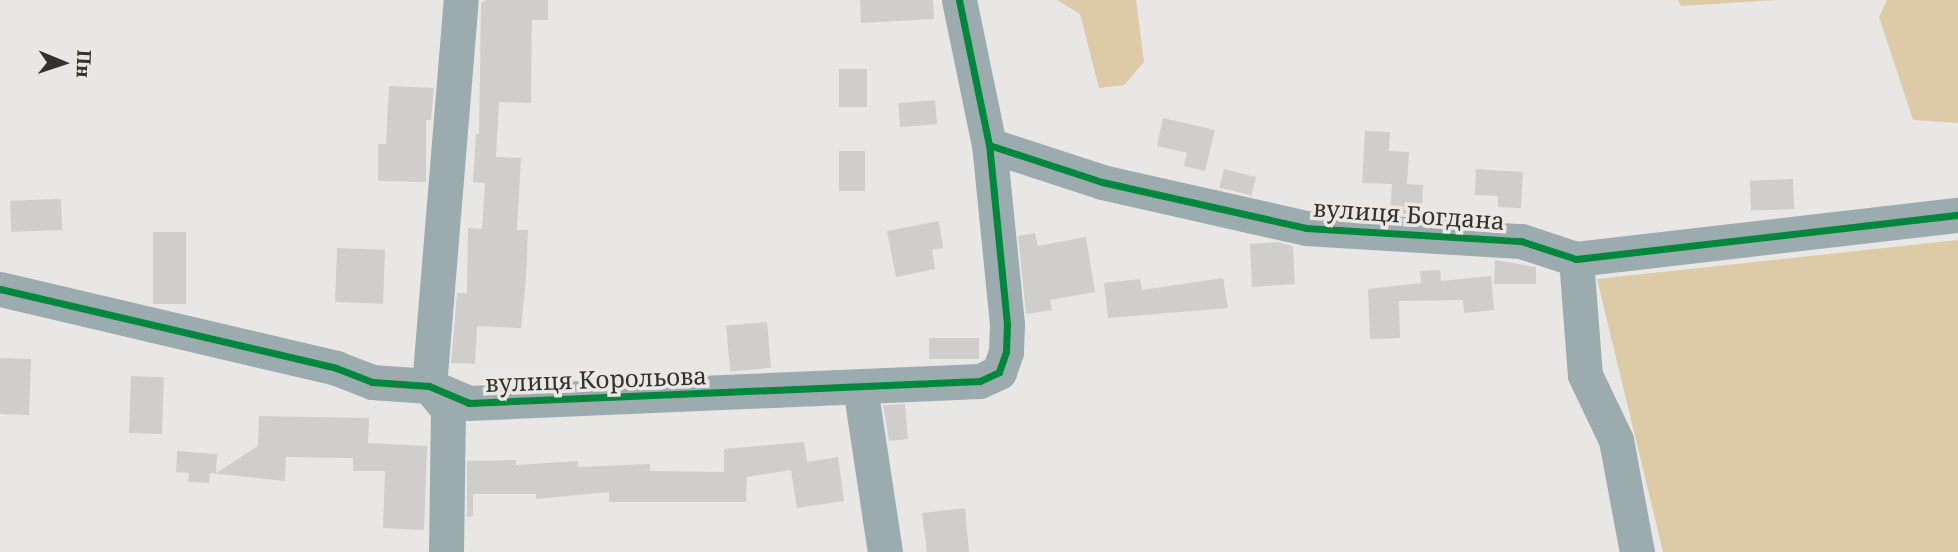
<!DOCTYPE html>
<meta charset="utf-8">
<style>
body{margin:0}
#map{position:relative;width:1958px;height:552px;overflow:hidden;background:#e9e7e5;font-family:"Noto Serif",serif}
div>[style]{position:absolute}
.forest>*{inset:0;background:#ddcaa7}
.building>*{inset:0;background:#cfcecd;transform-origin:0 0}
.minor>*{height:35px;margin:-17.5px;padding:0 17.5px;transform-origin:17.5px;border-radius:17.5px;background:#9cabae}
.cycleway>*{height:7px;margin:-3.5px;padding:0 3.5px;transform-origin:3.5px;border-radius:3.5px;background:#00873e}
span{translate:-50% -50%;white-space:nowrap;text-align:center;line-height:1.15;-webkit-text-stroke:7px #ebe8e3;paint-order:stroke}
.street-label{font-size:24px;color:#333230}
.north{position:absolute;left:28px;top:28px;width:70px;height:70px;-webkit-text-stroke:5px #ebe8e3;paint-order:stroke;rotate:92deg;font-size:19px;font-weight:700;line-height:28px;text-align:center;color:#333230}
.north::after{content:'';display:block;margin:auto;width:24px;height:32px;background:#333230;clip-path:polygon(50% 0,100% 100%,50% 72%,0 100%)}
</style>
<div id="map">
<div class="forest">
<i style="clip-path:polygon(1057px 0,1136px 0,1144px 62px,1124px 85px,1099px 88px,1080px 14px)"></i>
<i style="clip-path:polygon(1678px 0,1776px 0,1681px 6px)"></i>
<i style="clip-path:polygon(1887px 0,1958px 0,1958px 123px,1913px 120px,1879px 17px)"></i>
<i style="clip-path:polygon(1958px 240px,1958px 552px,1663px 552px,1597px 279px)"></i>
</div>
<div class="building">
<i style="clip-path:polygon(486px 0,548px 0,548px 20px,532px 20px,531px 103px,499px 102px,496px 157px,521px 158px,517px 230px,528px 230px,526px 279px,521px 328px,477px 326px,475px 364px,451px 363px,457px 293px,467px 293px,468px 228px,482px 229px,485px 183px,473px 182px,476px 134px,479px 134px,481px 3px)"></i>
<i style="clip-path:polygon(860px 0,933px 0,934px 19px,861px 23px)"></i>
<i style="left:867px;top:69px;width:38px;height:28px;rotate:90deg"></i>
<i style="clip-path:polygon(389px 86px,434px 88px,431px 120px,426px 120px,426px 182px,378px 181px,378px 144px,386px 144px)"></i>
<i style="left:935px;top:100px;width:24px;height:37px;rotate:85deg"></i>
<i style="clip-path:polygon(1163px 118px,1215px 130px,1205px 171px,1184px 166px,1187px 153px,1157px 146px)"></i>
<i style="clip-path:polygon(1365px 131px,1390px 132px,1389px 151px,1409px 152px,1407px 184px,1423px 185px,1422px 215px,1390px 213px,1392px 184px,1362px 183px)"></i>
<i style="left:865px;top:151px;width:40px;height:26px;rotate:90deg"></i>
<i style="left:1224px;top:169px;width:33px;height:19px;rotate:14deg"></i>
<i style="clip-path:polygon(1476px 169px,1523px 172px,1521px 208px,1498px 207px,1498px 196px,1475px 195px)"></i>
<i style="left:1793px;top:179px;width:30px;height:43px;rotate:88deg"></i>
<i style="left:61px;top:199px;width:31px;height:51px;rotate:88deg"></i>
<i style="clip-path:polygon(939px 221px,943px 248px,932px 250px,935px 269px,896px 277px,887px 231px)"></i>
<i style="left:153px;top:232px;width:33px;height:72px"></i>
<i style="clip-path:polygon(1035px 233px,1038px 246px,1086px 237px,1095px 292px,1050px 300px,1052px 310px,1026px 314px,1018px 236px)"></i>
<i style="clip-path:polygon(1277px 242px,1293px 246px,1295px 284px,1252px 287px,1250px 244px)"></i>
<i style="left:337px;top:248px;width:48px;height:54px;rotate:2deg"></i>
<i style="clip-path:polygon(1495px 260px,1536px 267px,1536px 284px,1494px 284px)"></i>
<i style="clip-path:polygon(1440px 270px,1441px 281px,1491px 276px,1494px 310px,1464px 313px,1463px 300px,1399px 301px,1400px 338px,1370px 339px,1368px 289px,1421px 283px,1420px 271px)"></i>
<i style="clip-path:polygon(1223px 278px,1228px 308px,1108px 318px,1104px 283px,1140px 279px,1142px 290px)"></i>
<i style="left:767px;top:322px;width:46px;height:41px;rotate:85deg"></i>
<i style="left:979px;top:338px;width:21px;height:50px;rotate:90deg"></i>
<i style="left:0;top:358px;width:31px;height:56px;rotate:2deg"></i>
<i style="left:131px;top:376px;width:33px;height:57px;rotate:2deg"></i>
<i style="clip-path:polygon(905px 404px,908px 439px,889px 441px,883px 405px)"></i>
<i style="clip-path:polygon(259px 416px,369px 418px,368px 443px,427px 446px,424px 530px,383px 528px,385px 471px,353px 471px,353px 458px,286px 457px,285px 481px,210px 473px,209px 483px,188px 482px,189px 473px,176px 472px,177px 451px,217px 454px,216px 473px,258px 446px)"></i>
<i style="clip-path:polygon(804px 442px,807px 462px,838px 457px,844px 501px,797px 508px,791px 470px,747px 477px,746px 502px,609px 502px,609px 492px,536px 499px,536px 494px,473px 494px,473px 516px,467px 517px,467px 461px,516px 460px,516px 465px,578px 461px,578px 467px,650px 464px,650px 471px,724px 472px,724px 449px)"></i>
<i style="clip-path:polygon(965px 508px,969px 552px,927px 552px,922px 513px)"></i>
</div>
<div class="minor">
<i style="left:989px;top:145px;width:119px;rotate:18.1deg"></i>
<i style="left:1102px;top:182px;width:209px;rotate:12.7deg"></i>
<i style="left:1306px;top:228px;width:215px;rotate:3.5deg"></i>
<i style="left:1521px;top:241px;width:58px;rotate:18.1deg"></i>
<i style="left:1576px;top:259px;width:385px;rotate:-6.6deg"></i>
<i style="left:1576px;top:259px;width:116px;rotate:85.6deg"></i>
<i style="left:1585px;top:375px;width:72px;rotate:64.5deg"></i>
<i style="left:1616px;top:440px;width:114px;rotate:79.4deg"></i>
<i style="left:0;top:289px;width:345px;rotate:13.2deg"></i>
<i style="left:336px;top:368px;width:39px;rotate:21deg"></i>
<i style="left:372px;top:382px;width:57px;rotate:4deg"></i>
<i style="left:429px;top:386px;width:43px;rotate:23deg"></i>
<i style="left:469px;top:403px;width:511px;rotate:-2.47deg"></i>
<i style="left:980px;top:381px;width:21px;rotate:-25deg"></i>
<i style="left:999px;top:372px;width:21px;rotate:-71deg"></i>
<i style="left:1006px;top:352px;width:28px;rotate:-88deg"></i>
<i style="left:1007px;top:324px;width:180px;rotate:-95.7deg"></i>
<i style="left:989px;top:145px;width:148px;rotate:-101.7deg"></i>
<i style="left:860px;top:387px;width:167px;rotate:81.4deg"></i>
<i style="left:446px;top:552px;width:143px;rotate:-89.2deg"></i>
<i style="left:448px;top:409px;width:30px;rotate:-130deg"></i>
<i style="left:429px;top:386px;width:387px;rotate:-85.3deg"></i>
</div>
<div class="cycleway">
<i style="left:989px;top:145px;width:119px;rotate:18.1deg"></i>
<i style="left:1102px;top:182px;width:209px;rotate:12.7deg"></i>
<i style="left:1306px;top:228px;width:215px;rotate:3.5deg"></i>
<i style="left:1521px;top:241px;width:58px;rotate:18.1deg"></i>
<i style="left:1576px;top:259px;width:385px;rotate:-6.6deg"></i>
<i style="left:0;top:289px;width:345px;rotate:13.2deg"></i>
<i style="left:336px;top:368px;width:39px;rotate:21deg"></i>
<i style="left:372px;top:382px;width:57px;rotate:4deg"></i>
<i style="left:429px;top:386px;width:43px;rotate:23deg"></i>
<i style="left:469px;top:403px;width:511px;rotate:-2.47deg"></i>
<i style="left:980px;top:381px;width:21px;rotate:-25deg"></i>
<i style="left:999px;top:372px;width:21px;rotate:-71deg"></i>
<i style="left:1006px;top:352px;width:28px;rotate:-88deg"></i>
<i style="left:1007px;top:324px;width:180px;rotate:-95.7deg"></i>
<i style="left:989px;top:145px;width:148px;rotate:-101.7deg"></i>
</div>
<div class="street-label">
<span style="left:1409px;top:214px;rotate:4deg">вулиця Богдана</span>
<span style="left:596px;top:379px;rotate:-2deg">вулиця Корольова</span>
</div>
<div class="north">Пн</div>
</div>
